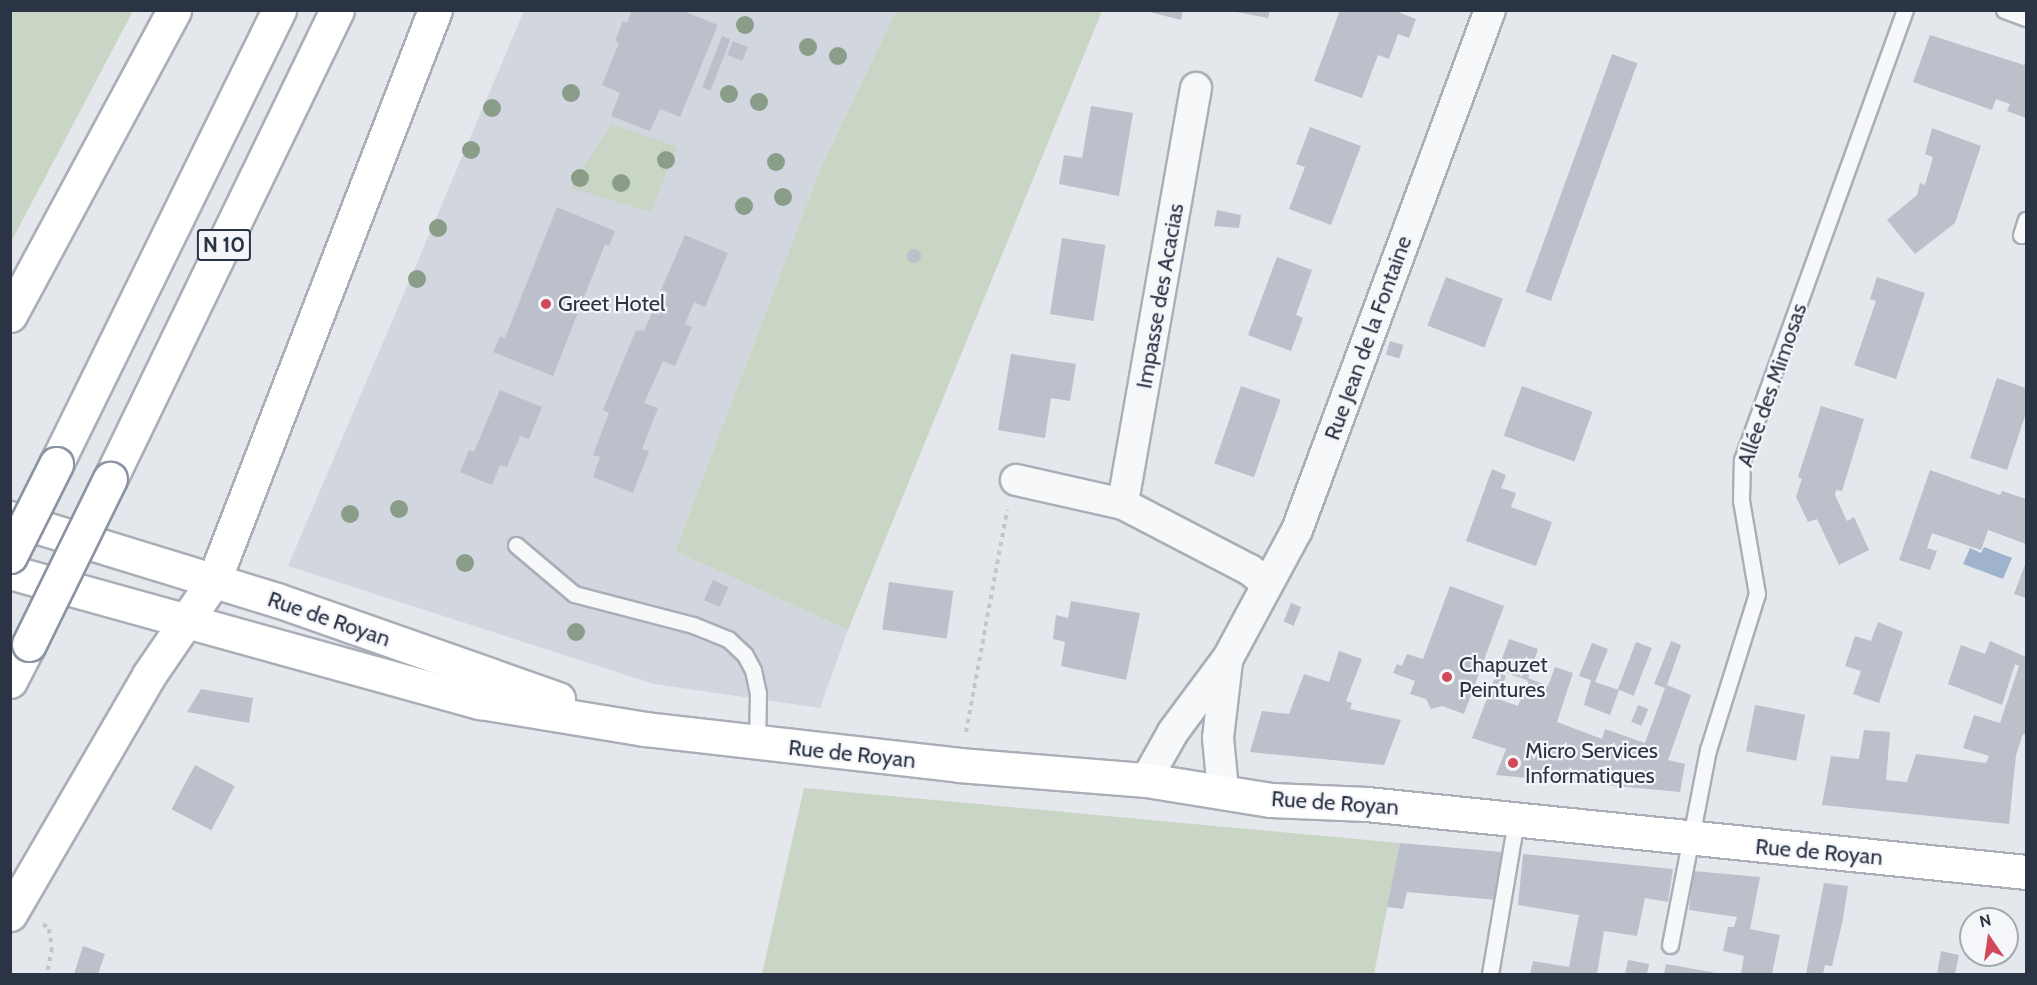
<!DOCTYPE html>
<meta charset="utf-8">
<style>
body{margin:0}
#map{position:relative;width:2037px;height:985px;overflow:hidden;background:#e4e7ec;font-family:Cabin,sans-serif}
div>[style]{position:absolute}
.built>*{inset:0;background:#d2d6de}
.green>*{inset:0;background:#c9d6c5}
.water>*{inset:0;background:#9fb4cc}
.building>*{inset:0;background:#bbc0ca;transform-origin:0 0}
.round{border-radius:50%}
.path>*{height:4px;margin-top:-2px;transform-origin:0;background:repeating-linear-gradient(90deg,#c2c5cb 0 4.5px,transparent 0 9px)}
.roads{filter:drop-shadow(2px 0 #a9aeb7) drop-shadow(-2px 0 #a9aeb7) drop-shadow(0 2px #a9aeb7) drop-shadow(0 -2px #a9aeb7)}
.service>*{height:15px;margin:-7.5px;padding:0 7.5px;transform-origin:7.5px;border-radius:7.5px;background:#f7f8fa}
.minor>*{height:30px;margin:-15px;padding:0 15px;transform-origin:15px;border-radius:15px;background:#f7f8fa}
.secondary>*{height:33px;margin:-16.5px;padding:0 16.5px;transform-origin:16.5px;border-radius:16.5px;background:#fff}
.trunk>*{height:33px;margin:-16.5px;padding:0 16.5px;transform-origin:16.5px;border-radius:16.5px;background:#fff}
.bridges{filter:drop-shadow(2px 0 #8b94a3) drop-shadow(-2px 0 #8b94a3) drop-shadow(0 2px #8b94a3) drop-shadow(0 -2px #8b94a3)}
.trunk-bridge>*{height:33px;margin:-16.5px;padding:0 16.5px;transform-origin:16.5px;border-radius:16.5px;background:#fff}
.trees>*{width:18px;height:18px;margin:-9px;border-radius:50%;background:#899d89}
.dots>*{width:16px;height:16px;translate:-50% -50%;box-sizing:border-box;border:3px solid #f4f6f9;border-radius:50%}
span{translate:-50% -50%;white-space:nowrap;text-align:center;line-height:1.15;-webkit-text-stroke:4.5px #f4f6f9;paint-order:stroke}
.shield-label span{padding:2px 4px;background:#f4f6f9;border:2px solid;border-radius:4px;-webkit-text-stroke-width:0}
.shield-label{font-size:21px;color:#2b3445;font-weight:700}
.street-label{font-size:22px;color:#2b3445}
.poi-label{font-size:22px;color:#2b3445}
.left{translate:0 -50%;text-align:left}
.frame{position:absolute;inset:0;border:12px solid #2b3445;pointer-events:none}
.north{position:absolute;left:1959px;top:907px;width:60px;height:60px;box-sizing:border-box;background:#f4f6f9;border:2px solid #a4a8b1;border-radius:50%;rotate:347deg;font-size:16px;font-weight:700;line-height:24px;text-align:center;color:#2b3445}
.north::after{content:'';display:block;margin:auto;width:21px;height:27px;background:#d1495b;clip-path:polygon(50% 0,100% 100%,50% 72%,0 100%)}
</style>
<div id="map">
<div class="built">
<i style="clip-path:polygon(524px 11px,896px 11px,821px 167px,675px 551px,848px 630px,820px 708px,654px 684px,288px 566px)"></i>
</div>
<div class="green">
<i style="clip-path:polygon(11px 10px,133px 11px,11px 242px,10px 11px)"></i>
<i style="clip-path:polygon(896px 11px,1102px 11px,848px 630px,675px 551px,821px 167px)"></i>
<i style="clip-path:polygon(611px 124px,677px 147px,651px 212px,571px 188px)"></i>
<i style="clip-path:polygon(804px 788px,1400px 843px,1374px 974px,762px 974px)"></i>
</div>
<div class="water">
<i style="clip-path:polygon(1984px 547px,2012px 558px,2003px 579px,1963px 564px,1970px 548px,1981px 553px)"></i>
</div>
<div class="building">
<i style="clip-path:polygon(632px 10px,681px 10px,718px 25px,680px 117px,660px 109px,650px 131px,611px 116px,620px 93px,602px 85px,619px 43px,615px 41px,623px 21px,627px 23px)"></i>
<i style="clip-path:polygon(1142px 10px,1183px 10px,1181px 20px)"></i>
<i style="clip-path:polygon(1226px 10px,1270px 10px,1268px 18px)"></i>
<i style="clip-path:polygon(1340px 10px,1393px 10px,1416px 19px,1409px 38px,1398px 34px,1389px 59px,1378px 55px,1362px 98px,1314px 81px)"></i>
<i style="clip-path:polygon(1930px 35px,2024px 65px,2026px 60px,2026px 118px,2007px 111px,2010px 104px,1996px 99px,1992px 110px,1913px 82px)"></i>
<i style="left:722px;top:36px;width:9px;height:55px;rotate:21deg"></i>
<i style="left:733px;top:41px;width:16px;height:15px;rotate:22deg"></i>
<i style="left:1612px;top:54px;width:27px;height:253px;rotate:20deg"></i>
<i style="clip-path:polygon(1091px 106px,1133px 113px,1119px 196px,1059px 184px,1064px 155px,1082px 158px)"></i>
<i style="clip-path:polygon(1310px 127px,1361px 146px,1331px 225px,1289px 209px,1305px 167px,1296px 164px)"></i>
<i style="clip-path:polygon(1932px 128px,1981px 146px,1955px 223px,1915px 254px,1887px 220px,1917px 195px,1920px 183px,1925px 185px,1933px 157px,1925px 154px)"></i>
<i style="clip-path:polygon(557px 207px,615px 231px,609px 246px,605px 244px,553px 376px,493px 352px,500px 336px,505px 338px)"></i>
<i style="clip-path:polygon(1217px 210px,1241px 215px,1239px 228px,1214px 226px)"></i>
<i style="clip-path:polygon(685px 235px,728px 253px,705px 307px,694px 302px,685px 324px,692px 327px,675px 366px,663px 361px,644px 403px,658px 408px,642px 449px,649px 451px,633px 493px,593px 477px,600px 457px,593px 455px,609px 413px,603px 410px,636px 330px,644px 331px,652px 313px,659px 315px,668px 293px,661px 290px)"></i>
<i style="left:1062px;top:238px;width:44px;height:77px;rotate:9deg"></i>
<i class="round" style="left:907px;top:249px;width:14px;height:14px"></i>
<i style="clip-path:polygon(1277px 257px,1312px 270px,1296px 315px,1303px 318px,1291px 351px,1248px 335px)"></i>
<i style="left:1446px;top:277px;width:61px;height:52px;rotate:21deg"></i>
<i style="clip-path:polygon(1877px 277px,1925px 293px,1896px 379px,1854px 365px,1876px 301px,1870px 299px)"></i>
<i style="left:1390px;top:341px;width:14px;height:14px;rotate:17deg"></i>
<i style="clip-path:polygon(1011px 354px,1076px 364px,1070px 401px,1051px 398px,1045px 438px,998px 430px)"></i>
<i style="clip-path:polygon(1997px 378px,2026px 388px,2026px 413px,2007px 470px,1970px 458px)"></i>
<i style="left:1241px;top:386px;width:42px;height:82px;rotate:19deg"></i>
<i style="left:1522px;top:386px;width:75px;height:53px;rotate:20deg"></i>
<i style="clip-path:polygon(500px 390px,542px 407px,529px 439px,520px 436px,507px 467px,500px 465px,492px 485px,460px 472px,469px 450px,474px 452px)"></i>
<i style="clip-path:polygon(1821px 406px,1864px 419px,1842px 491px,1836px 490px,1835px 495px,1847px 521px,1854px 517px,1869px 550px,1839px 565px,1817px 519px,1808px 522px,1796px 497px,1802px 479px,1798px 477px)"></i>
<i style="clip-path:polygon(1492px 469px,1506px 475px,1501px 488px,1516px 493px,1511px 507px,1552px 522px,1536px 566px,1466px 541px)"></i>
<i style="clip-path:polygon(1930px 470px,2000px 495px,2002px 491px,2026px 499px,2026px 544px,1988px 530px,1981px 550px,1932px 533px,1927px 548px,1937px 551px,1930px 570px,1899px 560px)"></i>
<i style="clip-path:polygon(2026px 562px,2026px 598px,2014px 594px)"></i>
<i style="left:713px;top:580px;width:17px;height:22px;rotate:24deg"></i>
<i style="left:889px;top:582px;width:65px;height:48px;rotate:8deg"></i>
<i style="clip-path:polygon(1450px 586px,1504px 606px,1464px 714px,1442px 706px,1431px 709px,1426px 699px,1410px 694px,1415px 681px,1393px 673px,1397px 664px,1402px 666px,1407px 654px,1423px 659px)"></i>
<i style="clip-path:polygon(1071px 601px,1140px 613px,1126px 680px,1061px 666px,1065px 642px,1053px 639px,1056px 615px,1068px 618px)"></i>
<i style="left:1291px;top:603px;width:11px;height:20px;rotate:22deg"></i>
<i style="clip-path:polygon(1878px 622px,1903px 632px,1879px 703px,1853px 694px,1861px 671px,1845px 666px,1855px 636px,1871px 641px)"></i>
<i style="clip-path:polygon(1509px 639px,1538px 649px,1528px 678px,1548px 686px,1555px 667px,1573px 673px,1557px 722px,1602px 739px,1605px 729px,1645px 743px,1665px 688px,1654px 684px,1664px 659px,1671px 641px,1681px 645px,1667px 685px,1691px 695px,1668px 760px,1685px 764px,1680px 792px,1496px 775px,1506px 749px,1472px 738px,1497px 672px,1506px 676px,1498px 699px,1518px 706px,1527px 680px,1498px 670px)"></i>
<i style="clip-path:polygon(1990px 641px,2026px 657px,2026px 735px,2023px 734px,2016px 755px,2009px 824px,1822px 805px,1831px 756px,1859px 759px,1864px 730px,1890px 732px,1886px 780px,1907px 782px,1916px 754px,1986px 763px,1989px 756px,1963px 748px,1974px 715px,2000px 723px,2019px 666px,2015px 664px,2002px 705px,1948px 684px,1961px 645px,1985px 654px)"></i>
<i style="left:1636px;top:642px;width:17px;height:51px;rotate:21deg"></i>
<i style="clip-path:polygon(1592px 643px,1608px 649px,1595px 682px,1619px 690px,1610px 715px,1584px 705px,1591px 680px,1579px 676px)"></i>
<i style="clip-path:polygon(1339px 651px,1362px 659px,1346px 701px,1352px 703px,1350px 709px,1401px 720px,1384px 765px,1250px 752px,1262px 711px,1289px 714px,1304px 674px,1329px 682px)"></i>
<i style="clip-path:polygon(201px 689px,253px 698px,249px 723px,187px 712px)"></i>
<i style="left:1638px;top:705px;width:11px;height:18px;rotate:22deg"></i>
<i style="left:1755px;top:705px;width:51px;height:47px;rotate:11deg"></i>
<i style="left:195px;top:765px;width:45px;height:50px;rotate:28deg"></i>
<i style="clip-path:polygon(1400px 843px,1502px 852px,1497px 900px,1407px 892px,1403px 909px,1387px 907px)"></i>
<i style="clip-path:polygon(1523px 854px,1673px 869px,1668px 902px,1645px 898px,1637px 936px,1604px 931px,1597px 974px,1530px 974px,1533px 961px,1569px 967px,1579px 915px,1518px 905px)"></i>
<i style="clip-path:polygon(1693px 871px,1760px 877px,1750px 929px,1780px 935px,1772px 974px,1741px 974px,1744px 956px,1723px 951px,1728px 927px,1734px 927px,1737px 917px,1689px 910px)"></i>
<i style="clip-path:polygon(1824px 883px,1848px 886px,1843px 919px,1832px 966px,1825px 965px,1823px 974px,1806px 974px)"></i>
<i style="clip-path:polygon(83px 946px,105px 954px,98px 974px,74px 974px)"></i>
<i style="clip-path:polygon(1941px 951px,1959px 955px,1955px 974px,1937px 974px)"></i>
<i style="clip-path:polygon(1628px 960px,1649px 964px,1647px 974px,1625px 974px)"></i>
<i style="clip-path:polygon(1666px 964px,1717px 973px,1717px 974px,1664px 974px)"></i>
</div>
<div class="path">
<i style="left:966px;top:732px;width:226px;rotate:-79.5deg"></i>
<i style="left:43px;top:924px;width:8px;rotate:40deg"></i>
<i style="left:49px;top:929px;width:19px;rotate:81deg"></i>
<i style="left:52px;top:948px;width:26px;rotate:101deg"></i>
</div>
<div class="roads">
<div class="service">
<i style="left:2004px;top:10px;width:23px;rotate:20deg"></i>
<i style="left:2021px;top:235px;width:16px;rotate:-72deg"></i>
<i style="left:516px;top:545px;width:76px;rotate:40.2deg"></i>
<i style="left:574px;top:594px;width:123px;rotate:14.6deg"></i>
<i style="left:693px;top:625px;width:38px;rotate:22deg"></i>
<i style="left:728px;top:639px;width:23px;rotate:43deg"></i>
<i style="left:745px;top:655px;width:17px;rotate:62deg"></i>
<i style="left:753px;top:670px;width:24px;rotate:78deg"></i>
<i style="left:758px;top:693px;width:50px;rotate:91.1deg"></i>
<i style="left:1670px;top:945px;width:199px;rotate:-79deg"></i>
<i style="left:1708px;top:750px;width:164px;rotate:-72.6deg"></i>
<i style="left:1757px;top:594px;width:95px;rotate:-99.7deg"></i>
<i style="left:1741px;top:500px;width:40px;rotate:-88.6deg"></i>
<i style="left:1742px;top:460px;width:479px;rotate:-70.1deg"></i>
<i style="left:1490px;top:974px;width:156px;rotate:-80.4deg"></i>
</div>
<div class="minor">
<i style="left:1196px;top:88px;width:422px;rotate:100deg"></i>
<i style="left:1123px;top:504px;width:143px;rotate:27.5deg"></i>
<i style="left:1250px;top:570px;width:22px;rotate:39deg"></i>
<i style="left:1016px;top:480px;width:110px;rotate:12.6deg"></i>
<i style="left:1146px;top:780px;width:55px;rotate:-60.6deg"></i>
<i style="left:1173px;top:732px;width:92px;rotate:-53.4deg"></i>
<i style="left:1228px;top:658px;width:145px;rotate:-61.7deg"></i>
<i style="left:1297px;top:530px;width:555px;rotate:-69.64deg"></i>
<i style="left:1223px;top:790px;width:52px;rotate:-95.5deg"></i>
<i style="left:1218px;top:738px;width:78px;rotate:-83.3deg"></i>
</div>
<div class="secondary">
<i style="left:10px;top:518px;width:279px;rotate:17.1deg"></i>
<i style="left:277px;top:600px;width:298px;rotate:19.4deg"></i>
<i style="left:10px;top:572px;width:488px;rotate:15.5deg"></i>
<i style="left:480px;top:702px;width:167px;rotate:9.3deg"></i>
<i style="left:645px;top:729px;width:316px;rotate:6.5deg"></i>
<i style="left:959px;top:765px;width:188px;rotate:4.6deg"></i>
<i style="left:1146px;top:780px;width:127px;rotate:9.1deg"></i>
<i style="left:1271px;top:800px;width:96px;rotate:2.4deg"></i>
<i style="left:1367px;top:804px;width:662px;rotate:5.89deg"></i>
</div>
<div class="trunk">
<i style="left:10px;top:315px;width:346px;rotate:-61.7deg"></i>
<i style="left:56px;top:464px;width:506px;rotate:-63.84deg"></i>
<i style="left:110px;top:479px;width:521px;rotate:-64.17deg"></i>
<i style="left:10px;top:681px;width:42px;rotate:-62.8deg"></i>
<i style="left:10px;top:914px;width:276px;rotate:-59.8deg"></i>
<i style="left:149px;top:675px;width:115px;rotate:-55.6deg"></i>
<i style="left:214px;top:580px;width:611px;rotate:-68.81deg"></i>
</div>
</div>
<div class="bridges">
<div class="trunk-bridge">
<i style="left:10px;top:556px;width:103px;rotate:-63.4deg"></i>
<i style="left:29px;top:644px;width:184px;rotate:-63.9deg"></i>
</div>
</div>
<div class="trees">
<i style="left:745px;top:25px"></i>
<i style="left:808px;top:47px"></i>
<i style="left:838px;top:56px"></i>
<i style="left:571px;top:93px"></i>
<i style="left:729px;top:94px"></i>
<i style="left:759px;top:102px"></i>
<i style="left:492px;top:108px"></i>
<i style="left:471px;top:150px"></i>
<i style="left:666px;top:160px"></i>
<i style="left:776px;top:162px"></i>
<i style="left:580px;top:178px"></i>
<i style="left:621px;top:183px"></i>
<i style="left:783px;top:197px"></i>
<i style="left:744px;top:206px"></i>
<i style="left:438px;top:228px"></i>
<i style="left:417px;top:279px"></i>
<i style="left:399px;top:509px"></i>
<i style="left:350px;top:514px"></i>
<i style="left:465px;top:563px"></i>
<i style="left:576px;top:632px"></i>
</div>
<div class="dots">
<i style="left:546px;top:304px;background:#d1495b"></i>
<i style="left:1447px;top:677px;background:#d1495b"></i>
<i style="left:1513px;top:763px;background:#d1495b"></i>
</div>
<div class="shield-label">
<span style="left:224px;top:245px">N 10</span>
</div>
<div class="street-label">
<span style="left:1160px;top:296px;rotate:-80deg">Impasse des Acacias</span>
<span style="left:1368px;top:338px;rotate:-70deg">Rue Jean de la Fontaine</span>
<span style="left:1772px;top:385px;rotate:-71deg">Allée des Mimosas</span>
<span style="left:329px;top:619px;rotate:19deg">Rue de Royan</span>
<span style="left:852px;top:754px;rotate:6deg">Rue de Royan</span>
<span style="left:1335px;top:803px;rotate:4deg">Rue de Royan</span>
<span style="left:1819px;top:852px;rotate:5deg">Rue de Royan</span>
</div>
<div class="poi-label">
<span class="left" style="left:558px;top:304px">Greet Hotel</span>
<span class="left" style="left:1459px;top:677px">Chapuzet<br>Peintures</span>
<span class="left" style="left:1525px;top:763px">Micro Services<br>Informatiques</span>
</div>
<div class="frame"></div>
<div class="north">N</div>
</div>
